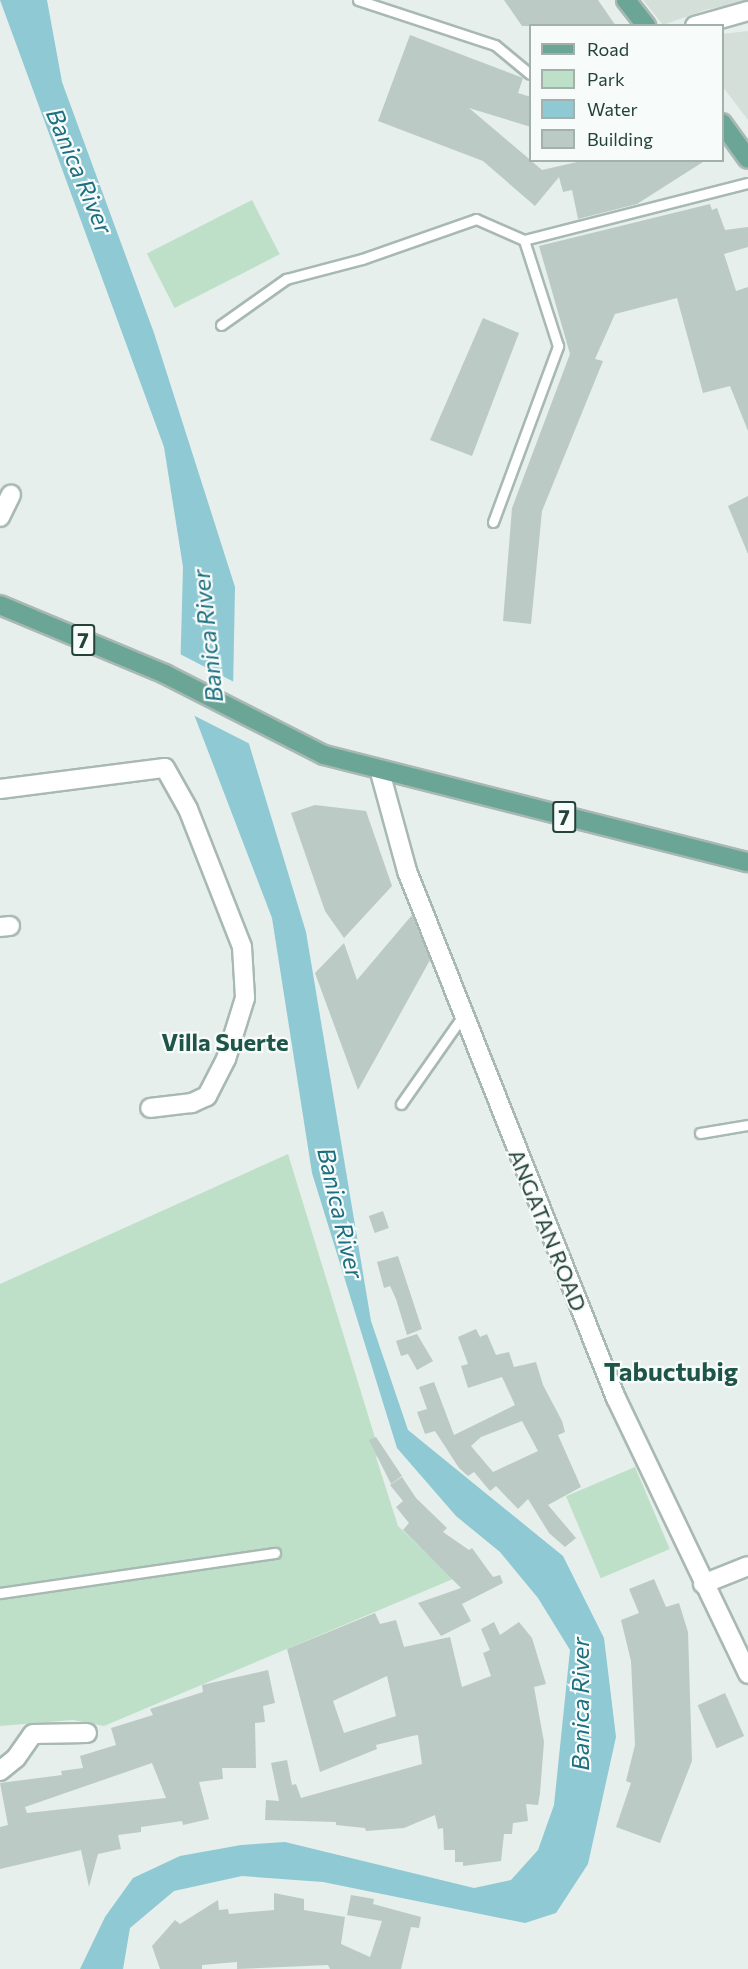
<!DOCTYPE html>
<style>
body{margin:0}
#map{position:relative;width:748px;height:1969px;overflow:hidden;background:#e6efeb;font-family:Commissioner,sans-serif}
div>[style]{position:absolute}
.built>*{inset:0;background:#d4dfda}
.green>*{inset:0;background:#bfe0c8;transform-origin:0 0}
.water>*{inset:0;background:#8ec9d4}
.pier>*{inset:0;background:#e6efeb}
.building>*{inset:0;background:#bbcac4;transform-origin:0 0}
.roads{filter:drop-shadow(2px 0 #a8b8b2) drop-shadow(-2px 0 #a8b8b2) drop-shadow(0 2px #a8b8b2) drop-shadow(0 -2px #a8b8b2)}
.lane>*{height:9px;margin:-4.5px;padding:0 4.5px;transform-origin:4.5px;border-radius:4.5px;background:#fff}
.street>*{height:18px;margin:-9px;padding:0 9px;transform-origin:9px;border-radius:9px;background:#fff}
.secondary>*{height:18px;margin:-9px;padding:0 9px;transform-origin:9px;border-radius:9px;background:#fff}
.primary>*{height:18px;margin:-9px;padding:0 9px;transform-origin:9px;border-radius:9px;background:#6aa596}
span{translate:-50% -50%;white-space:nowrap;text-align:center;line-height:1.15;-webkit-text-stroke:4.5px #f7fbf9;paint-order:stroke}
.shield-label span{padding:2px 4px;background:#f7fbf9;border:2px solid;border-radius:4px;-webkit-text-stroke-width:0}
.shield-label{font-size:21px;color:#24423a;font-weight:700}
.street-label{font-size:22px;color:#24423a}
.water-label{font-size:24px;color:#1c6f80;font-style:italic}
.neighbourhood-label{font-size:24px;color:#1f5548;font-weight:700}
.quarter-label{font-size:26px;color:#1f5548;font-weight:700}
.legend{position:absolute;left:529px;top:24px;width:195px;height:138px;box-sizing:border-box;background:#f7fbf9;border:2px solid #a3b1ad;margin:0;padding:8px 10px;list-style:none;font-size:18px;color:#24423a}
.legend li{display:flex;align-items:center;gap:12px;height:30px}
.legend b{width:30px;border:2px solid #a3b1ad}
</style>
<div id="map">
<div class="built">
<i style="clip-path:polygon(643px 0,748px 0,748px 1px,705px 10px,663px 25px)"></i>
<i style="clip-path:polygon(748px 31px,748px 120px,723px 87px,722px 34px)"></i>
</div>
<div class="green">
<i style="left:252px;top:200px;width:61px;height:118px;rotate:63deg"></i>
<i style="clip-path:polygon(288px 1154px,380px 1454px,376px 1457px,398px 1526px,453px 1579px,104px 1726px,73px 1720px,0 1726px,0 1284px)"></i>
<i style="left:635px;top:1467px;width:89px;height:75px;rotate:67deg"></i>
</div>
<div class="water">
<i style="clip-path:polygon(0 0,47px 0,62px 82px,154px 333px,235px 587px,233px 691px,306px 932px,371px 1321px,408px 1430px,563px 1556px,604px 1638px,616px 1737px,588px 1864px,556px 1913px,525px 1923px,323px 1882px,242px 1876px,174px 1891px,130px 1928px,123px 1969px,80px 1969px,105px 1917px,133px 1878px,180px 1856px,241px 1845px,285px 1842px,474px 1888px,511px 1880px,538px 1850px,554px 1805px,570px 1650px,538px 1598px,500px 1552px,456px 1516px,397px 1448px,312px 1173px,272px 918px,180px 678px,183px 567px,164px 447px)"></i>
</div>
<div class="pier">
<i style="clip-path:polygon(178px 653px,236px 683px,252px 745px,191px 714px,177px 678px)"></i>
</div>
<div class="building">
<i style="clip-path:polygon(504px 0,598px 0,616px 26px,522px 26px)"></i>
<i style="clip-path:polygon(410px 35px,523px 78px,518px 93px,531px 97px,531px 127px,469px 108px,542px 170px,586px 160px,706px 160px,637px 204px,578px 219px,572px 190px,563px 192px,559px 177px,535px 206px,483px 161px,378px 121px)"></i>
<i style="clip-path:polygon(710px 204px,712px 210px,717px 208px,725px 230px,748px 227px,748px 247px,724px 254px,736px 291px,748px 287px,748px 431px,730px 386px,703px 393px,677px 298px,615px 314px,595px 359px,603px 361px,542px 511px,531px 624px,503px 621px,512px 508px,570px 354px,539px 246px)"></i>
<i style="clip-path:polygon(483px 318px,519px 333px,472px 456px,430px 440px)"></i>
<i style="clip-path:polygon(748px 496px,748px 554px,728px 506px)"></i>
<i style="clip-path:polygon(315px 805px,366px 811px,392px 886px,344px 938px,325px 911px,291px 813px)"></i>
<i style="clip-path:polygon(412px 915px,430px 960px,358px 1090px,315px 973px,344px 943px,357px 980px)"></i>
<i style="left:383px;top:1211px;width:18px;height:15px;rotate:71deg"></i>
<i style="clip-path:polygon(398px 1256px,422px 1329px,407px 1335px,396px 1299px,390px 1286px,384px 1288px,377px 1262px)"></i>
<i style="clip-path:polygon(evenodd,476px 1329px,480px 1337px,487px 1334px,496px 1355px,509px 1352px,514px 1367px,536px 1362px,543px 1385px,562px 1421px,565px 1432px,558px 1435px,581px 1487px,548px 1505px,576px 1538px,565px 1547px,549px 1533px,528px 1499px,518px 1509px,496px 1486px,490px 1491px,474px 1472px,468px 1476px,459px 1468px,435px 1431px,425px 1434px,417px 1412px,427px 1409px,419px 1387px,434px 1382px,454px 1435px,515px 1405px,502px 1377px,468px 1388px,461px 1366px,468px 1364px,458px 1337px,476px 1329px,522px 1421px,538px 1451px,493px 1472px,471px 1446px,481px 1437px,522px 1421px)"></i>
<i style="clip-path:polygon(417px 1334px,433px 1361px,417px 1370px,408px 1354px,401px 1356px,396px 1341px)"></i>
<i style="clip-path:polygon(376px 1437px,402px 1476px,391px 1484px,369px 1440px)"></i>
<i style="clip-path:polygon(402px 1477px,416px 1498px,447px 1528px,443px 1532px,469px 1550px,472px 1548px,493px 1577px,500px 1575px,503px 1583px,462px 1604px,471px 1621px,441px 1636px,418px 1603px,461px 1588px,403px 1530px,409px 1523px,396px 1507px,403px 1501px,390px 1485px)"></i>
<i style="clip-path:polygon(654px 1579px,666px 1607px,679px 1603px,688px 1632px,692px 1761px,660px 1843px,616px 1827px,631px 1783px,626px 1781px,635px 1745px,631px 1661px,621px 1620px,639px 1613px,629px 1589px)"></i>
<i style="clip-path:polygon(evenodd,375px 1613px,380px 1624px,396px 1620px,404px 1647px,450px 1637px,462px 1687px,491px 1676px,483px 1653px,490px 1650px,481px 1629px,494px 1622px,500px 1635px,519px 1622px,532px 1638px,546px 1684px,534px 1687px,544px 1742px,540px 1793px,538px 1805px,526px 1804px,528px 1821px,513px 1823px,512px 1834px,504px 1834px,501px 1861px,463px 1866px,463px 1862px,455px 1862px,455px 1850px,444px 1850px,443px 1828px,438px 1829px,435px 1815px,404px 1828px,366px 1831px,365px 1828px,336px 1825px,336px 1822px,265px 1820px,266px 1800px,279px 1801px,271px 1763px,287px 1760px,292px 1785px,296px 1784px,301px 1798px,422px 1764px,418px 1735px,412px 1736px,376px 1745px,377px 1749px,320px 1772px,287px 1649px,375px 1613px,387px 1676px,396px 1716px,344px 1733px,333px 1701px,387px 1676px)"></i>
<i style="clip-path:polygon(evenodd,268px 1670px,275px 1703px,263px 1706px,265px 1722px,255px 1723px,256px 1768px,222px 1768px,223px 1779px,199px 1782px,209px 1819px,183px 1825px,182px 1821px,141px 1827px,141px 1832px,118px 1835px,121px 1849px,98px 1854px,89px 1887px,81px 1850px,0 1869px,0 1827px,8px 1825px,0 1783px,62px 1775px,61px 1771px,83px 1768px,80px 1756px,116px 1745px,111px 1728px,153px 1715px,150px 1709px,203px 1692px,202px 1685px,268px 1670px,152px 1763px,166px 1798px,27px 1813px,25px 1807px,152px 1763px)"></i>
<i style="left:725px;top:1693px;width:47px;height:30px;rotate:66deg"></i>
<i style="clip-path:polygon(274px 1893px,304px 1899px,304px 1910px,345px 1917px,341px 1944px,370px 1957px,382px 1921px,347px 1915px,351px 1895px,374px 1899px,373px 1904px,421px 1917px,419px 1928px,411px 1927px,401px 1969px,330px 1969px,328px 1965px,237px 1969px,237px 1962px,202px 1965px,202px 1969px,160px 1969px,152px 1946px,175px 1920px,180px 1924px,218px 1900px,219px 1910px,228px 1909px,229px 1914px,274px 1910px)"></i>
</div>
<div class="roads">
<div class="lane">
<i style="left:358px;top:0;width:144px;rotate:18.2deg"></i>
<i style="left:495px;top:45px;width:45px;rotate:39.6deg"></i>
<i style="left:221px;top:325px;width:80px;rotate:-35.3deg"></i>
<i style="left:286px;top:279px;width:79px;rotate:-14.7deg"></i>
<i style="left:362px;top:259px;width:121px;rotate:-19.3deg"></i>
<i style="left:476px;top:219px;width:52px;rotate:23.6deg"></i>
<i style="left:524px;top:240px;width:231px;rotate:-14.3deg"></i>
<i style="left:493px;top:522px;width:188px;rotate:-69.7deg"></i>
<i style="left:558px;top:346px;width:111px;rotate:-107.8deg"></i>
<i style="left:401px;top:1104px;width:106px;rotate:-55deg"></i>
<i style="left:700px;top:1133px;width:49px;rotate:-9.5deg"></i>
<i style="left:0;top:1593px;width:278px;rotate:-8.3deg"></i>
</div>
<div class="street">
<i style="left:0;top:517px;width:25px;rotate:-64deg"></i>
<i style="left:0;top:789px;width:166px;rotate:-7.3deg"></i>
<i style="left:165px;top:768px;width:47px;rotate:60.7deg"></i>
<i style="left:188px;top:809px;width:148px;rotate:68.6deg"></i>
<i style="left:242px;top:947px;width:51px;rotate:86.6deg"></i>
<i style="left:245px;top:998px;width:64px;rotate:107.3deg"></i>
<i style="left:226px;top:1059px;width:42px;rotate:117.2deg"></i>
<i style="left:207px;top:1096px;width:17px;rotate:155deg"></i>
<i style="left:192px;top:1103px;width:42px;rotate:173.2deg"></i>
<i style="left:0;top:927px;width:10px;rotate:-6deg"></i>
<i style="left:703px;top:1584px;width:48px;rotate:-21.8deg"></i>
<i style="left:0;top:1771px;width:21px;rotate:-39deg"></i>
<i style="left:16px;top:1758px;width:29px;rotate:-55deg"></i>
<i style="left:33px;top:1734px;width:54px;rotate:-1.1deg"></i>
</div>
<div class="secondary">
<i style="left:695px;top:26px;width:55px;rotate:-15.8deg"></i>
<i style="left:380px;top:772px;width:103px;rotate:74.7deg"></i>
<i style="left:407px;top:871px;width:567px;rotate:68.37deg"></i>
<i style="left:616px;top:1398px;width:306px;rotate:64.4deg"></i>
</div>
<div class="primary">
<i style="left:626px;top:0;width:33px;rotate:52deg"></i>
<i style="left:722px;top:123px;width:44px;rotate:54.2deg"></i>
<i style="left:0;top:605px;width:179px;rotate:22.7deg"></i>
<i style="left:165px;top:674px;width:178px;rotate:27deg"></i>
<i style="left:324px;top:755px;width:437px;rotate:14.2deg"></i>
</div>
</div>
<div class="shield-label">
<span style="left:83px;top:640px">7</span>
<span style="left:564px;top:817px">7</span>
</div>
<div class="street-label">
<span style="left:548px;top:1230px;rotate:68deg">ANGATAN ROAD</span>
</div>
<div class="water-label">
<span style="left:80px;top:171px;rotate:67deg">Banica River</span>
<span style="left:207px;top:636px;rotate:-96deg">Banica River</span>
<span style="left:341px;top:1213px;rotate:77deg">Banica River</span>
<span style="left:580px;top:1704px;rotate:-90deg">Banica River</span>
</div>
<div class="neighbourhood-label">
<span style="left:225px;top:1042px">Villa Suerte</span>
</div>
<div class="quarter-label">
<span style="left:671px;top:1371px">Tabuctubig</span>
</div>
<ul class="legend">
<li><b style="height:8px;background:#6aa596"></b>Road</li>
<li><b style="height:16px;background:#bfe0c8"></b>Park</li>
<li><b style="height:16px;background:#8ec9d4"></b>Water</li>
<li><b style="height:16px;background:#bbcac4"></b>Building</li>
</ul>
</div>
